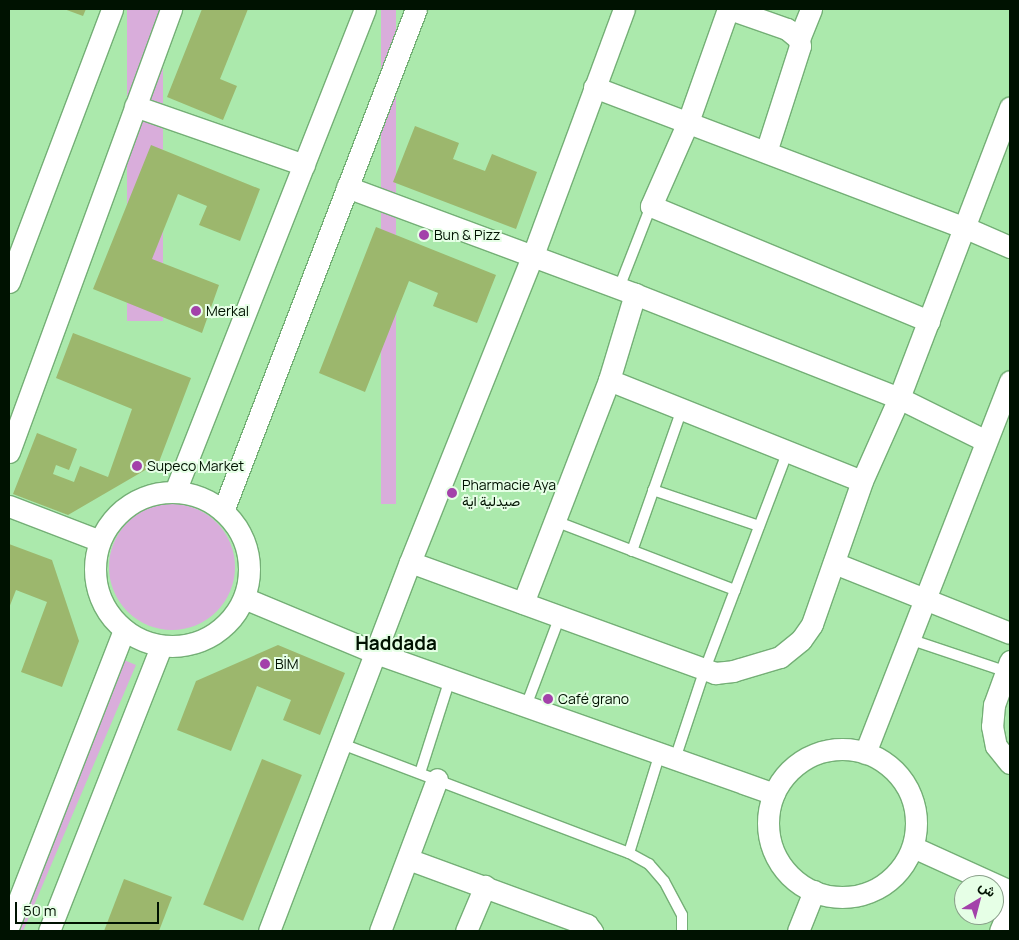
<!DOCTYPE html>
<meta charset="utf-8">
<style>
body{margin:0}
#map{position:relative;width:1019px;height:940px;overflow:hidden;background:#abe9ac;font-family:Manrope,Vazirmatn,sans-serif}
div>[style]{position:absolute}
.green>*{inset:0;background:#d9addb;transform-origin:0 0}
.round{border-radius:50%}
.building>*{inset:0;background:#9cb76d;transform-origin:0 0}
.roads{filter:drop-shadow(1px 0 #74af76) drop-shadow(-1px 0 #74af76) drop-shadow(0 1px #74af76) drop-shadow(0 -1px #74af76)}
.lane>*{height:10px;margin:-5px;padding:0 5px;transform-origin:5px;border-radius:5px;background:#fff}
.street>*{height:21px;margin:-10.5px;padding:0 10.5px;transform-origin:10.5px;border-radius:10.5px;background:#fff}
.street>.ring{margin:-10.5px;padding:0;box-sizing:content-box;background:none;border:21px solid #fff;border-radius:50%}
.dots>*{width:14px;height:14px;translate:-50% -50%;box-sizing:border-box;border:2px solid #e6ffe6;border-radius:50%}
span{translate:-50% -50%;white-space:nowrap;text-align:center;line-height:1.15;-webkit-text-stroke:4px #e6ffe6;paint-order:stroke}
.poi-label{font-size:14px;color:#001201}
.left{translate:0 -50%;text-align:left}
.district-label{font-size:19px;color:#001201;font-weight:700}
.frame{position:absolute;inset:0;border:10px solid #001201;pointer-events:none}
.north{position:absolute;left:954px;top:875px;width:50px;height:50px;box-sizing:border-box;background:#e6ffe6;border:1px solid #8aa08a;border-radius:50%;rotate:37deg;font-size:14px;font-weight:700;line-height:20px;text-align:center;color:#001201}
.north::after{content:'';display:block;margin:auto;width:18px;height:22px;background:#a342aa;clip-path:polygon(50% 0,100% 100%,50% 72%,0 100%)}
.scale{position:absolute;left:15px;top:902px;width:144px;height:22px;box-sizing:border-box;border:2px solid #001201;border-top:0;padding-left:6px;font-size:15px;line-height:18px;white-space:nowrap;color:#001201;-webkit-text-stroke:4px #e6ffe6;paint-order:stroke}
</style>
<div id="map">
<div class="green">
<i style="left:127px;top:9px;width:36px;height:312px"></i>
<i style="left:381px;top:9px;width:15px;height:495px"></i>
<i class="round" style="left:109px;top:504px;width:126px;height:126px"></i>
<i style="left:124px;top:660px;width:13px;height:291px;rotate:23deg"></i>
</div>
<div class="building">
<i style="clip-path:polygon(64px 9px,86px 9px,83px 16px)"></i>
<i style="clip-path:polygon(202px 9px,248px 9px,220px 79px,237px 86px,223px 120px,167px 97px)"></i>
<i style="clip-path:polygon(415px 126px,459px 143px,453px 159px,485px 171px,492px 154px,537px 172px,516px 229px,393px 182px)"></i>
<i style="clip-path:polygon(151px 145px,260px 189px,240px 241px,199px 225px,207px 206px,178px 194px,152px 259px,219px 285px,202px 333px,93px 289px)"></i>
<i style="clip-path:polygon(376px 227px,496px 275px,477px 323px,433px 306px,438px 293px,409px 281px,365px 392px,319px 373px)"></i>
<i style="clip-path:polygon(73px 333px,191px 378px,159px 462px,68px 515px,13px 494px,37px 433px,77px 449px,69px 470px,56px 465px,53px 474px,74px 482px,80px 466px,108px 477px,132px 409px,56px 378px)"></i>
<i style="clip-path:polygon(9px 544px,52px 560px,79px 641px,62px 687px,21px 672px,47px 602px,16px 590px,9px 608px)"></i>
<i style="clip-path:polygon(278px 645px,345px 673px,320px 735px,283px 720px,291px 700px,257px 686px,231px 751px,177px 730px,196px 681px)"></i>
<i style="left:262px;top:759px;width:43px;height:157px;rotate:22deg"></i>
<i style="clip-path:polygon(124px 879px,172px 897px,159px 931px,104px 931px)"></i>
</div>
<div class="roads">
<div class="lane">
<i style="left:619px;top:288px;width:88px;rotate:-68.7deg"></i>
<i style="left:653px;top:490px;width:112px;rotate:18.8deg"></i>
<i style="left:555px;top:521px;width:193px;rotate:21deg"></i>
<i style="left:632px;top:551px;width:151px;rotate:-70.6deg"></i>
<i style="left:909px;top:639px;width:103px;rotate:18.6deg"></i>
<i style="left:526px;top:706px;width:96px;rotate:-69.3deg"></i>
<i style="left:342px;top:744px;width:307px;rotate:20.8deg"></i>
<i style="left:629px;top:853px;width:23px;rotate:29deg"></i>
<i style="left:649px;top:864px;width:23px;rotate:49deg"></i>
<i style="left:664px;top:881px;width:38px;rotate:62deg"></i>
<i style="left:682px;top:915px;width:16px;rotate:90deg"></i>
<i style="left:675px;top:759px;width:95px;rotate:-71.6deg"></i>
<i style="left:705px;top:669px;width:233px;rotate:-69.2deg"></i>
<i style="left:420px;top:773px;width:99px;rotate:-72.3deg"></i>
<i style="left:629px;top:853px;width:105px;rotate:-72.8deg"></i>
</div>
<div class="street">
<i style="left:728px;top:9px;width:120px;rotate:109.5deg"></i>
<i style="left:688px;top:122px;width:92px;rotate:113.8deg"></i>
<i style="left:651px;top:206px;width:301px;rotate:22.5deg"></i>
<i style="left:730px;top:9px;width:60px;rotate:19.3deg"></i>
<i style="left:787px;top:29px;width:16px;rotate:40deg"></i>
<i style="left:799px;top:39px;width:7px;rotate:82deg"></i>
<i style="left:800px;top:46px;width:111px;rotate:107.8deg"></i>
<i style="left:799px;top:39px;width:32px;rotate:-68deg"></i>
<i style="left:594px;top:87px;width:398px;rotate:20.8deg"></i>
<i style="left:966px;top:228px;width:48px;rotate:23.4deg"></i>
<i style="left:135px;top:106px;width:179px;rotate:19.2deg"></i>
<i style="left:347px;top:187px;width:307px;rotate:20.4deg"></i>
<i style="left:635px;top:294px;width:284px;rotate:21.5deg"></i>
<i style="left:899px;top:398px;width:97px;rotate:26.3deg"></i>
<i style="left:9px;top:282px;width:292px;rotate:-69.3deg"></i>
<i style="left:609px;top:380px;width:272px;rotate:21.8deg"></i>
<i style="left:9px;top:452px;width:472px;rotate:-69.9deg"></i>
<i style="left:176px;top:489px;width:516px;rotate:-68.51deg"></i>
<i class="ring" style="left:95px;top:492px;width:133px;height:133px"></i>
<i style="left:9px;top:506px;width:97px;rotate:21deg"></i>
<i style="left:223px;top:511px;width:538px;rotate:-68.97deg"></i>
<i style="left:410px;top:562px;width:325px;rotate:20deg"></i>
<i style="left:715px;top:673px;width:18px;rotate:-6deg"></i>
<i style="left:733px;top:671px;width:49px;rotate:-16.6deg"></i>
<i style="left:780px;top:657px;width:27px;rotate:-39deg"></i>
<i style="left:801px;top:640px;width:19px;rotate:-55deg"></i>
<i style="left:812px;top:624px;width:151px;rotate:-70.7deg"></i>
<i style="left:862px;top:481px;width:91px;rotate:-66deg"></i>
<i style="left:899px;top:398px;width:311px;rotate:-69.1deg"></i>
<i style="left:834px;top:563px;width:189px;rotate:21.7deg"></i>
<i style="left:244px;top:598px;width:143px;rotate:22.6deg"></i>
<i style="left:376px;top:653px;width:422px;rotate:19.5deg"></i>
<i style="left:523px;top:603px;width:239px;rotate:-68.9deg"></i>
<i style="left:609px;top:380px;width:90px;rotate:-73.2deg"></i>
<i style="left:1010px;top:661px;width:47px;rotate:110deg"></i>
<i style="left:994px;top:705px;width:21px;rotate:95deg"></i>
<i style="left:992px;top:726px;width:20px;rotate:79deg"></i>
<i style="left:996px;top:746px;width:22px;rotate:51deg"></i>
<i class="ring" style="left:768px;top:749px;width:127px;height:127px"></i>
<i style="left:865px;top:753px;width:399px;rotate:-68.7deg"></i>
<i style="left:913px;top:847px;width:107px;rotate:24.4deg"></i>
<i style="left:408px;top:859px;width:191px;rotate:20.2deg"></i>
<i style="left:587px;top:925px;width:8px;rotate:50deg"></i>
<i style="left:9px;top:925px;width:317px;rotate:-68.7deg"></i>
<i style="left:49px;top:931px;width:306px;rotate:-68.5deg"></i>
<i style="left:269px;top:931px;width:395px;rotate:-69.1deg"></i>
<i style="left:410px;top:562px;width:331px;rotate:-68.2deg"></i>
<i style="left:533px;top:255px;width:262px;rotate:-69.7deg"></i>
<i style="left:380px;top:931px;width:162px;rotate:-69.4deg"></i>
<i style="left:466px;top:931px;width:49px;rotate:-67.1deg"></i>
<i style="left:798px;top:931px;width:43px;rotate:-68.2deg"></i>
<i style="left:1000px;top:931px;width:26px;rotate:-67deg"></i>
</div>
</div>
<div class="dots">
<i style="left:424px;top:235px;background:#a342aa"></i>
<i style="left:196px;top:311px;background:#a342aa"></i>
<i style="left:137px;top:466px;background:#a342aa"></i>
<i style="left:452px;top:493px;background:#a342aa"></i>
<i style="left:265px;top:664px;background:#a342aa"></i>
<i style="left:548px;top:699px;background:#a342aa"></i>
</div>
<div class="poi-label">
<span class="left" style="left:434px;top:235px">Bun &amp; Pizz</span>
<span class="left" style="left:206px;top:311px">Merkal</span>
<span class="left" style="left:147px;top:466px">Supeco Market</span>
<span class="left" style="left:462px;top:493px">Pharmacie Aya<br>صيدلية اية</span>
<span class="left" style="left:275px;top:664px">BİM</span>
<span class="left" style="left:558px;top:699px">Café grano</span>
</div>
<div class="district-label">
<span style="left:396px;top:644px">Haddada</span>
</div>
<div class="frame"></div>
<div class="north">ش</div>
<div class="scale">50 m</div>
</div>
